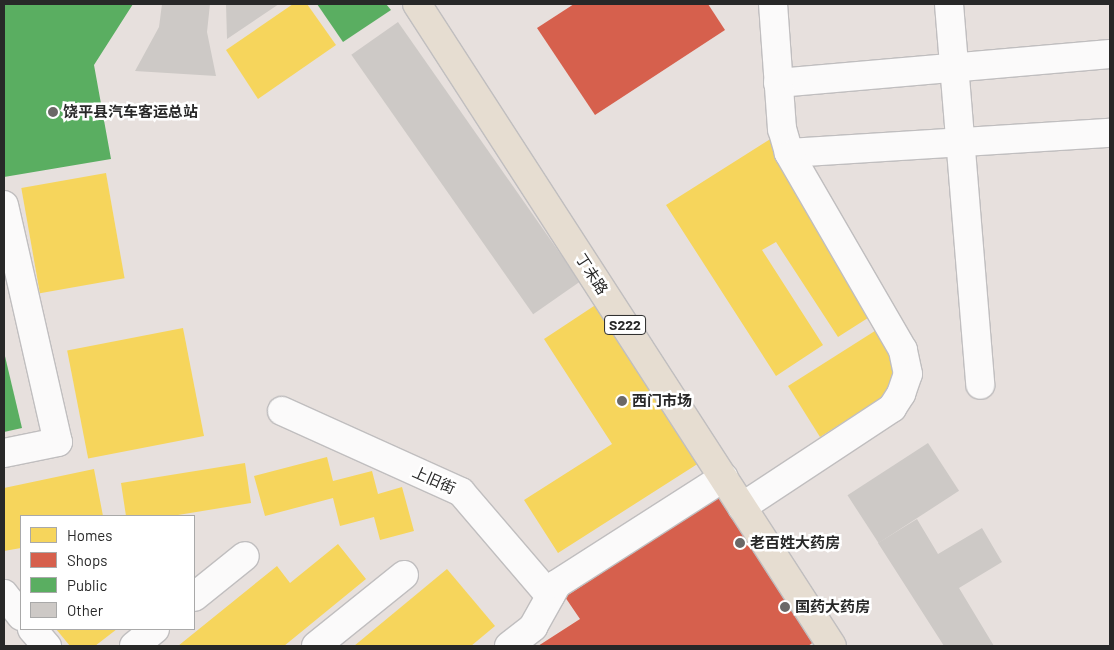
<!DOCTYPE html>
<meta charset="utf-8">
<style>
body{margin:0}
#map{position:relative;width:1114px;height:650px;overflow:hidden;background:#e7e0dd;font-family:Barlow,"Noto Sans SC",sans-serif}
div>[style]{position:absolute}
.homes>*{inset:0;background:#f6d55c;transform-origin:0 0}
.shops>*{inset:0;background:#d6604d}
.public>*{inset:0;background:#5aae61}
.building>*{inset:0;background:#cdc9c6;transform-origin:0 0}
.roads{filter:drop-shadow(1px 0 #c0bebf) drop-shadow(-1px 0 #c0bebf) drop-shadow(0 1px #c0bebf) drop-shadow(0 -1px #c0bebf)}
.minor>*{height:28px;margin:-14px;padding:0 14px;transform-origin:14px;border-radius:14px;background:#fbfafa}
.major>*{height:28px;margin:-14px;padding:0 14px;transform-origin:14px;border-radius:14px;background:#e6ddd1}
.dots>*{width:14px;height:14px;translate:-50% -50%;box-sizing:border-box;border:2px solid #fff;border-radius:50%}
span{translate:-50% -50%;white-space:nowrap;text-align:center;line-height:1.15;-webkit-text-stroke:5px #fff;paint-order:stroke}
.shield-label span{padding:1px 4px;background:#fff;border:1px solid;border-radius:4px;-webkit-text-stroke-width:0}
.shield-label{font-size:14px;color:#282828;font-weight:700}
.poi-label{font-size:15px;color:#282828;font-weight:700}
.left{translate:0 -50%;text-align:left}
.street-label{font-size:15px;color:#282828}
.frame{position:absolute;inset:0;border:5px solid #282828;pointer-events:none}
.legend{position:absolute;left:20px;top:515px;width:175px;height:115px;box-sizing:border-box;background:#fff;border:1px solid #a9a9a9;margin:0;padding:6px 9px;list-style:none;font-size:15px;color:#282828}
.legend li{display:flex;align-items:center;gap:10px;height:25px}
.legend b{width:25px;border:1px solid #a9a9a9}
</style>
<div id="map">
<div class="homes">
<i style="clip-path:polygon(293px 4px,307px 4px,336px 45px,258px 99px,226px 50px)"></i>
<i style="clip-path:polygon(772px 138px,882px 309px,838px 337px,776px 242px,762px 250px,823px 345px,776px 376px,666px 205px)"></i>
<i style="left:106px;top:173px;width:107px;height:86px;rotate:80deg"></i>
<i style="clip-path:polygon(597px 304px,699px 463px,558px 553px,524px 500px,612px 444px,544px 339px)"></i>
<i style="left:183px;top:328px;width:110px;height:118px;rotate:79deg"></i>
<i style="clip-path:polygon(878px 329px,901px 365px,899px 387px,820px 437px,788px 386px)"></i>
<i style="clip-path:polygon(327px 457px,333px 481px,372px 471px,378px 494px,402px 487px,414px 531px,380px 540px,374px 517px,340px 526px,333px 498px,265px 516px,254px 476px)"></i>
<i style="clip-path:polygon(245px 463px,251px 503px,172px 516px,126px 516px,121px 483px)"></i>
<i style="clip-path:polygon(94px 469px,103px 516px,21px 516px,21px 548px,4px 551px,4px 488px)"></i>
<i style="clip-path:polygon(721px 498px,806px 628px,779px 646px,755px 646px,677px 527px)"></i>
<i style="left:673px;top:531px;width:59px;height:117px;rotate:56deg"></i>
<i style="clip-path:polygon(338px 544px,366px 579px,284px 646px,178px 646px,277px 566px,290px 583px)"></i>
<i style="clip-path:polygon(447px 569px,495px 626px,471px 646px,354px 646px)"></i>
<i style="clip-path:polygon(56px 629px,117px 629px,95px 646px,70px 646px)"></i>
</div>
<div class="shops">
<i style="clip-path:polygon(574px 4px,708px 4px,725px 30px,595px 115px,537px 28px)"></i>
<i style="clip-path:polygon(722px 494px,818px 639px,808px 646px,538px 646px,580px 619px,565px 597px)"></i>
</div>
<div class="public">
<i style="clip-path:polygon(4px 4px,133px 4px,94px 65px,111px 159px,4px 177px)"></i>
<i style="clip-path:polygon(317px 4px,386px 4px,391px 10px,343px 42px)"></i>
<i style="clip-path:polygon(4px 352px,22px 428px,4px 432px)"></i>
</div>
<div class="building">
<i style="clip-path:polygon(162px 4px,210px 4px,207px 32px,216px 76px,135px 71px,159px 27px)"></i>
<i style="clip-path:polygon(226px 4px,279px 4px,227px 39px)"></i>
<i style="left:398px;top:22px;width:317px;height:57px;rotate:55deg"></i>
<i style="left:928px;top:443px;width:57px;height:96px;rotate:57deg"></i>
<i style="clip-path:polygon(917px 519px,938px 554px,982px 528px,1002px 562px,959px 588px,994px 646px,944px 646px,878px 543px)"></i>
</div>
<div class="roads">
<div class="minor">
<i style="left:949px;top:4px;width:382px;rotate:85.3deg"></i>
<i style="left:778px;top:83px;width:333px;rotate:-5deg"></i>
<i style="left:789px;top:153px;width:322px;rotate:-3.6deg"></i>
<i style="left:4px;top:205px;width:243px;rotate:77.2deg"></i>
<i style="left:58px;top:442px;width:55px;rotate:168.5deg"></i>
<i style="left:282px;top:411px;width:196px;rotate:24.3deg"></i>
<i style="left:461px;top:492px;width:137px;rotate:49.4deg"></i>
<i style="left:742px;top:507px;width:180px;rotate:-33.4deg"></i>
<i style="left:892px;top:408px;width:17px;rotate:-57deg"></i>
<i style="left:901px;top:394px;width:21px;rotate:-71deg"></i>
<i style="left:908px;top:374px;width:25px;rotate:-102deg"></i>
<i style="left:903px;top:350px;width:228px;rotate:-120.1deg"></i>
<i style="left:789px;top:153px;width:25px;rotate:-106deg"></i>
<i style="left:782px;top:129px;width:125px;rotate:-94.1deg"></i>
<i style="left:4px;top:594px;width:28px;rotate:52deg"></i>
<i style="left:194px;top:597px;width:65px;rotate:-38.8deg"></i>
<i style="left:32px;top:629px;width:23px;rotate:49deg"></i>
<i style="left:134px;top:646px;width:27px;rotate:-39deg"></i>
<i style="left:316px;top:646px;width:113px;rotate:-38.9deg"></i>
<i style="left:509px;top:646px;width:31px;rotate:-38deg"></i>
<i style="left:533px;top:627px;width:49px;rotate:-60.8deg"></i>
<i style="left:557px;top:584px;width:198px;rotate:-32.6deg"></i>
</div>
<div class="major">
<i style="left:417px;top:4px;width:764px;rotate:57.12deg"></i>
</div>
</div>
<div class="dots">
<i style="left:53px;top:112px;background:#6b6867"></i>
<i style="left:622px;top:401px;background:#6b6867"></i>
<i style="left:740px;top:543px;background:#6b6867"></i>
<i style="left:785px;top:607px;background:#6b6867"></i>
</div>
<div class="shield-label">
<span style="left:625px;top:325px">S222</span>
</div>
<div class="poi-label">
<span class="left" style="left:63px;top:112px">饶平县汽车客运总站</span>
<span class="left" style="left:632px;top:401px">西门市场</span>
<span class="left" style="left:750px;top:543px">老百姓大药房</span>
<span class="left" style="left:795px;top:607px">国药大药房</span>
</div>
<div class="street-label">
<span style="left:592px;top:274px;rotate:57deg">丁未路</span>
<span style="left:434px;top:480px;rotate:24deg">上旧街</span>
</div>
<div class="frame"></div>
<ul class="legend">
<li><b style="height:14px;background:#f6d55c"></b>Homes</li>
<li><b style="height:14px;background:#d6604d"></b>Shops</li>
<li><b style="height:14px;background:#5aae61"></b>Public</li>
<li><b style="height:14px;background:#cdc9c6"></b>Other</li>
</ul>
</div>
